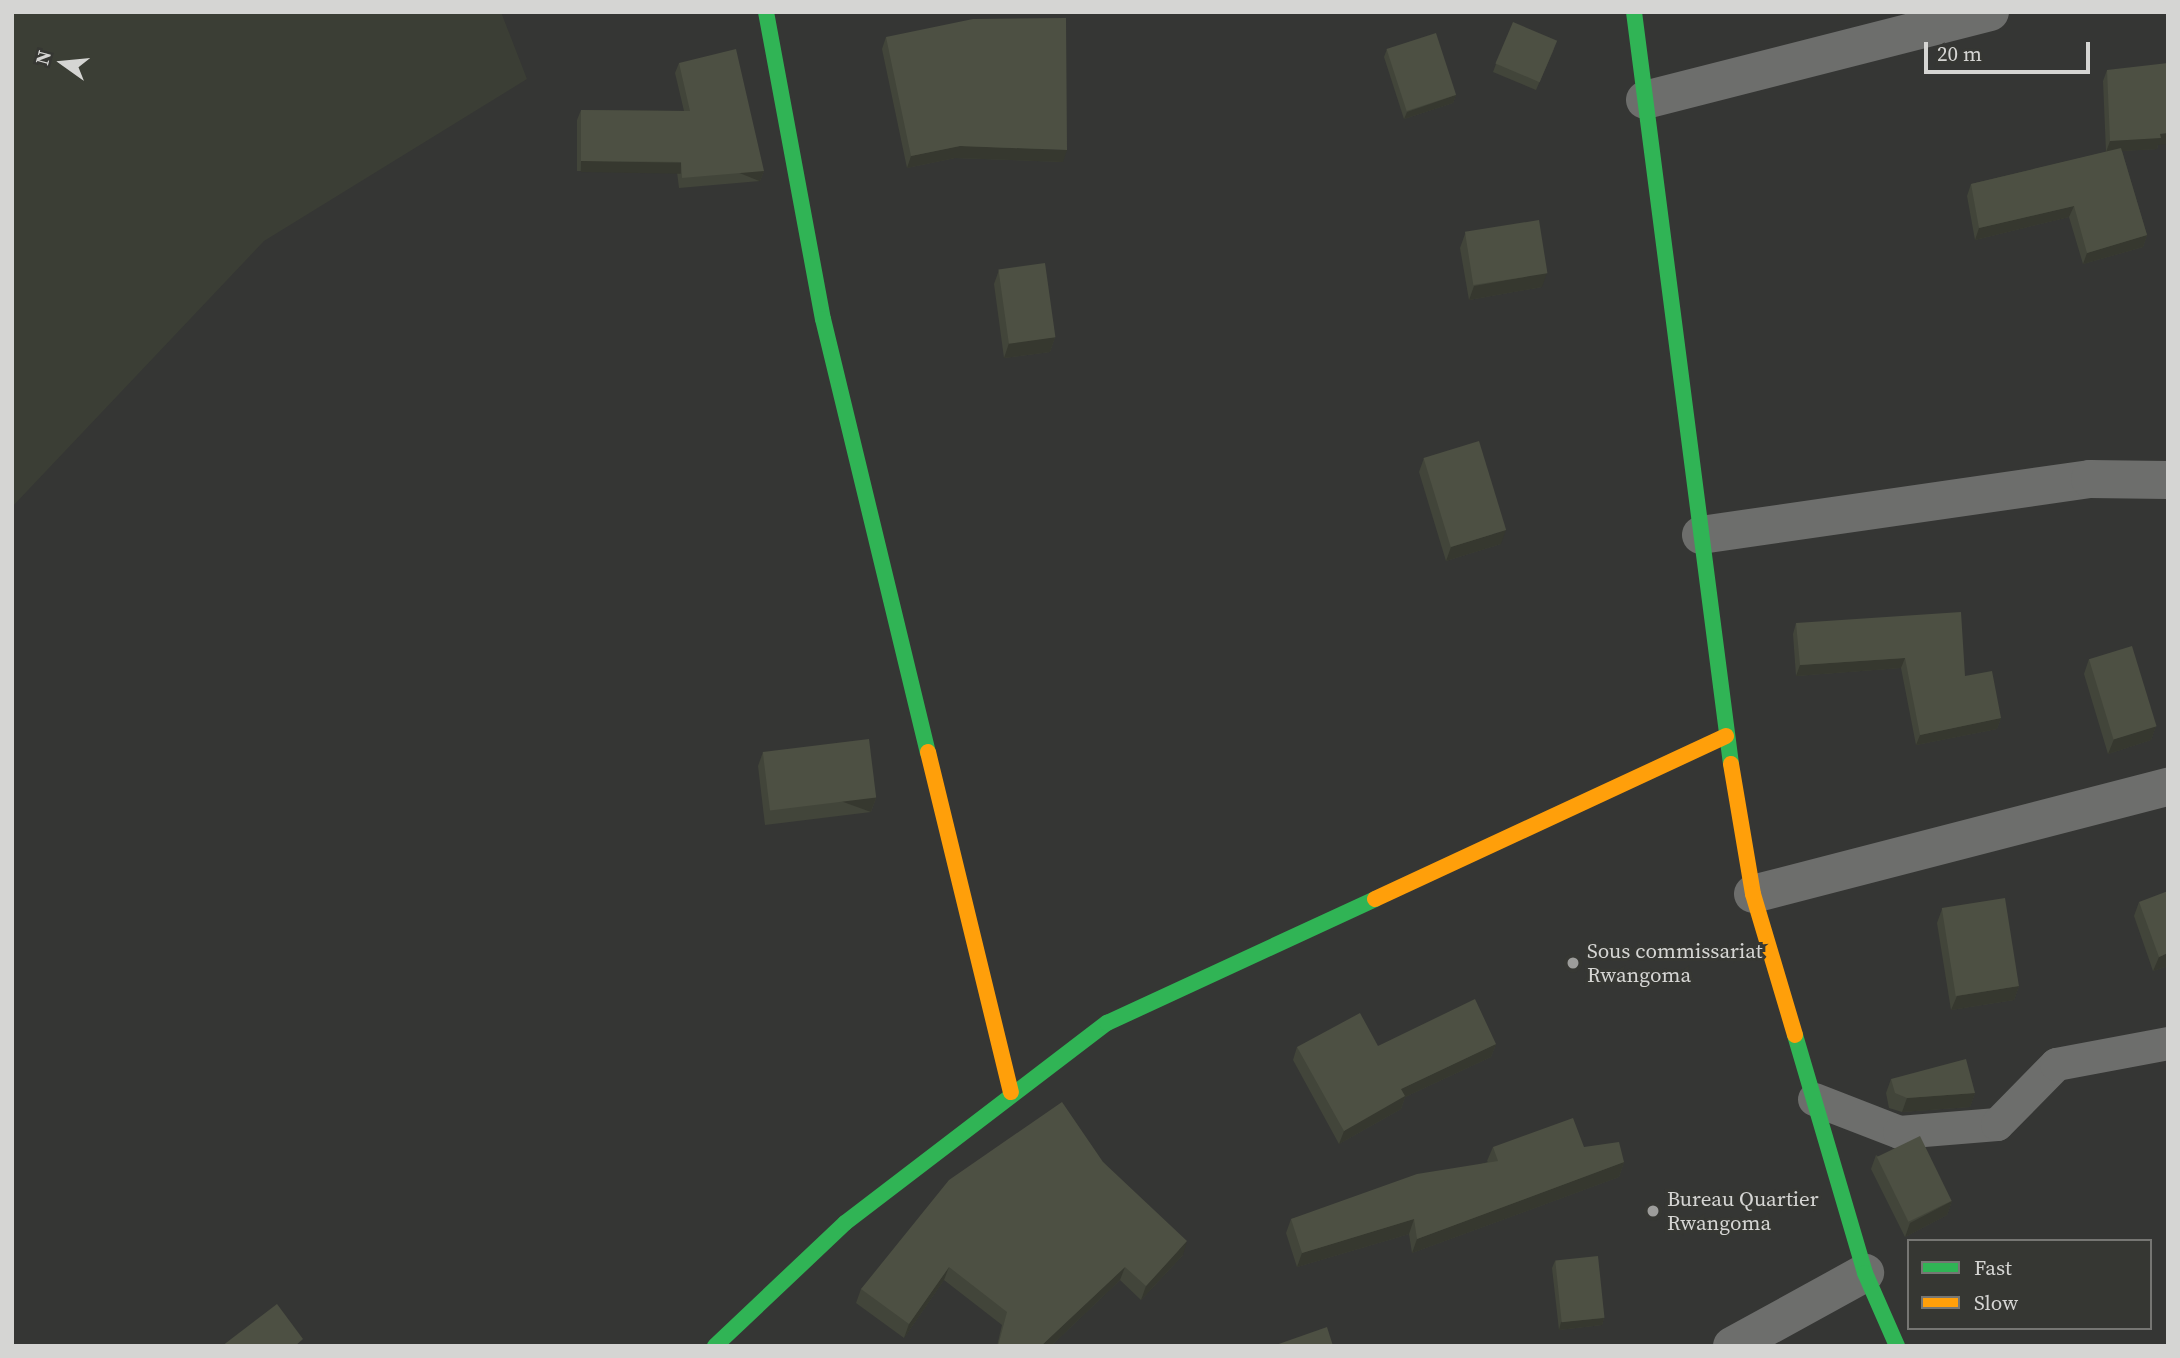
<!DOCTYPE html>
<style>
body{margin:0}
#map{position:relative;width:2180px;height:1358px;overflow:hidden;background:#353634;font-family:"Source Serif 4",serif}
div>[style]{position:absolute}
.built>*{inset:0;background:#3b3e35}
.lane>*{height:33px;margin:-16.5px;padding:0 16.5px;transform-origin:16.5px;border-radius:16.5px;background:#6d6e6c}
.street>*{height:38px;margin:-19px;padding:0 19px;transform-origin:19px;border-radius:19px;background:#6d6e6c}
.fast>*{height:16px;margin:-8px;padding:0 8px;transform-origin:8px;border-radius:8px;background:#30b455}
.slow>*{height:16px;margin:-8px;padding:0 8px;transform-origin:8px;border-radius:8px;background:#ff9f0a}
.wall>*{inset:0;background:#42453a}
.shaded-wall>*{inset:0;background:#36382f;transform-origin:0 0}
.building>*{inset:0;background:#4d5043;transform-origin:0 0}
.dots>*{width:19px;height:19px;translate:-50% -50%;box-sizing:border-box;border:4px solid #363733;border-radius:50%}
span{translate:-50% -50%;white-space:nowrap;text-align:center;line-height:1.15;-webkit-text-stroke:6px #363733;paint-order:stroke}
.poi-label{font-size:21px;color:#d5d5d3}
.left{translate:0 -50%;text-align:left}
.frame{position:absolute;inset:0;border:14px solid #d5d5d3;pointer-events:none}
.legend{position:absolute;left:1907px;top:1239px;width:245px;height:91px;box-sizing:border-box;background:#363733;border:2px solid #767673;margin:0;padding:9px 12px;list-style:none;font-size:21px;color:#d5d5d3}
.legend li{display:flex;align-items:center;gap:14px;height:35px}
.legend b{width:35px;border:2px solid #767673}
.north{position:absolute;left:28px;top:28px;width:70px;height:70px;-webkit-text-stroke:5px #363733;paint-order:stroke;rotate:285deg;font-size:19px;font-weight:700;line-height:28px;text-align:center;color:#d5d5d3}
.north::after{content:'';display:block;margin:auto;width:24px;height:32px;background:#d5d5d3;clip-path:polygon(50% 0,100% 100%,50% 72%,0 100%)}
.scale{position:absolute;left:1924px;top:42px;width:166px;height:32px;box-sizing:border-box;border:4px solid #d5d5d3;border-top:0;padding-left:9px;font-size:21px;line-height:24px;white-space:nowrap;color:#d5d5d3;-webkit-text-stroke:5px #363733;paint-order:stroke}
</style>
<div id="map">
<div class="built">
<i style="clip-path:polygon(12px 12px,501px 12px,527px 79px,264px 241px,12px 507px)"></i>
</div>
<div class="lane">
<i style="left:1814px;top:1099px;width:91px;rotate:21.2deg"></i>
<i style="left:1899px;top:1132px;width:98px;rotate:-4.7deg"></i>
<i style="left:1997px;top:1124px;width:84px;rotate:-45.5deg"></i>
<i style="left:2056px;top:1064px;width:114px;rotate:-10.6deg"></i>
</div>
<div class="street">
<i style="left:1645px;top:100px;width:356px;rotate:-14.3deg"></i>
<i style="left:1701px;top:535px;width:393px;rotate:-8.2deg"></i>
<i style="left:2090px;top:479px;width:78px;rotate:0.7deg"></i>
<i style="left:1753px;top:894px;width:429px;rotate:-14.5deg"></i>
<i style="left:1732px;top:1346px;width:152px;rotate:-28.8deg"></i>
</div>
<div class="fast">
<i style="left:766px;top:12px;width:312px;rotate:79.5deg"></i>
<i style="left:823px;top:319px;width:446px;rotate:76.4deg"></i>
<i style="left:1634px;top:12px;width:758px;rotate:82.65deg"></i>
<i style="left:1795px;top:1035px;width:248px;rotate:73.6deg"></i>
<i style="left:1865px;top:1273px;width:80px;rotate:66.3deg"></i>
<i style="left:715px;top:1346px;width:179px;rotate:-43.4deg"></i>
<i style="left:845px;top:1223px;width:330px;rotate:-37.4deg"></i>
<i style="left:1107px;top:1023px;width:295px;rotate:-24.8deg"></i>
</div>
<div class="slow">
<i style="left:928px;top:752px;width:350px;rotate:76.3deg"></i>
<i style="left:1731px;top:764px;width:132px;rotate:80.4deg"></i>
<i style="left:1753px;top:894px;width:147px;rotate:73.4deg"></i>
<i style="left:1375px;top:899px;width:387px;rotate:-24.9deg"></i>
</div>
<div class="wall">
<i style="clip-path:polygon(886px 37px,1063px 162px,955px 158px,907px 168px,882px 49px)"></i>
<i style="clip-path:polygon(1387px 49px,1456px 95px,1453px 103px,1404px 119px,1384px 57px)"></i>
<i style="clip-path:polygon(1554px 49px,1536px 90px,1493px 72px,1496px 64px)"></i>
<i style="clip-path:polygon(679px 63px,764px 171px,760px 181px,679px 188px,677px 172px,577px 171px,577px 120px,581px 110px,684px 111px,675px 73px)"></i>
<i style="clip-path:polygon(2107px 70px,2158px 145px,2157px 149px,2122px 151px,2147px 235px,2143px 247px,2083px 264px,2069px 217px,1975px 240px,1967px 196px,1971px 184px,2106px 152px,2103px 81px)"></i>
<i style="clip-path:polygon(1465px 234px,1542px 287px,1469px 300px,1460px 248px)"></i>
<i style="clip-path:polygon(999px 270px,1055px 337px,1050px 352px,1004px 358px,994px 284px)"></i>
<i style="clip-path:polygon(1424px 458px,1501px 544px,1446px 561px,1419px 472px)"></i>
<i style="clip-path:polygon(1796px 623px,1965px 676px,2001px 718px,1997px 729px,1916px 745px,1901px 668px,1796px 676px,1793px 634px)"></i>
<i style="clip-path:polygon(2089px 659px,2156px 726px,2151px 740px,2108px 754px,2084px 674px)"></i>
<i style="clip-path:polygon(763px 752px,876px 798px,871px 812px,765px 825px,758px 766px)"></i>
<i style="clip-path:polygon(2139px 902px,2168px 966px,2153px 971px,2134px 916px)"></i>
<i style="clip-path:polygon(1942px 909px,2019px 986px,2014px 1000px,1951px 1010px,1937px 923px)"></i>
<i style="clip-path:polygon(1496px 1044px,1491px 1057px,1405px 1097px,1401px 1109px,1339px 1144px,1293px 1060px,1297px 1047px)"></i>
<i style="clip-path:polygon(1891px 1079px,1975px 1093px,1970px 1107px,1902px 1112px,1889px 1108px,1886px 1093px)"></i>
<i style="clip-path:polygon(1493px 1147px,1584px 1147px,1624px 1162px,1619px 1177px,1412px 1253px,1409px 1234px,1297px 1267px,1286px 1233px,1291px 1219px,1488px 1162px,1487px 1161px)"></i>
<i style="clip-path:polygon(1876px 1155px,1952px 1201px,1947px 1215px,1905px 1237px,1871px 1169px)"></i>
<i style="clip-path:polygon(1103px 1162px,1183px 1255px,1141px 1300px,1120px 1280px,1051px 1346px,997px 1346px,1002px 1325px,944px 1280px,904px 1338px,856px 1303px,861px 1289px)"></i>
<i style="clip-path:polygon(1555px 1261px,1604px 1318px,1602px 1325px,1559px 1330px,1552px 1268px)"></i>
</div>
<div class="shaded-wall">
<i style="clip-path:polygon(1838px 12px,1848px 12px,1837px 16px)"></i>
<i style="clip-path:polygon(1456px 95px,1453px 103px,1404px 119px,1407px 112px)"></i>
<i style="clip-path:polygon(2168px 133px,2168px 144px,2158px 145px,2157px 149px,2106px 152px,2110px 141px)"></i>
<i style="clip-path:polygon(960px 146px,1067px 150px,1063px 162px,955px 158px,907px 168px,911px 156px)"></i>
<i style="left:581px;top:161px;width:100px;height:11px;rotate:1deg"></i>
<i style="left:764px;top:171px;width:11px;height:82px;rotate:112deg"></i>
<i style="clip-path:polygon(2074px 206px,2069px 217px,1975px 240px,1979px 228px)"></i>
<i style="clip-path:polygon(2147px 235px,2143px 247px,2083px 264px,2087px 253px)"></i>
<i style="clip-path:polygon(1547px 273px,1542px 287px,1469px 300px,1474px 286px)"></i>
<i style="clip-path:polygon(1055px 337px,1050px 352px,1004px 358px,1009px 343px)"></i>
<i style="clip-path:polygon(1506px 530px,1501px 544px,1446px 561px,1451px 547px)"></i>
<i style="clip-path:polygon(1905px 658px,1901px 668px,1796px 676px,1800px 665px)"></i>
<i style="clip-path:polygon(2001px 718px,1997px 729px,1916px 745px,1920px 735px)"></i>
<i style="clip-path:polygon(2156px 726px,2151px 740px,2108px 754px,2114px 739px)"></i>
<i style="left:876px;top:798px;width:15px;height:107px;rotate:110deg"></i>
<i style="clip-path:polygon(2168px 953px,2168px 966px,2153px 971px,2159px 957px)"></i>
<i style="clip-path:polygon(2019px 986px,2014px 1000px,1951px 1010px,1957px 996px)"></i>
<i style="clip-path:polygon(1496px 1044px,1491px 1057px,1405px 1097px,1401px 1109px,1339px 1144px,1344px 1131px,1401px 1089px)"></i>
<i style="clip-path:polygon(1975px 1093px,1970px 1107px,1902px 1112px,1907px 1098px)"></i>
<i style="clip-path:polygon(1624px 1162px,1619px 1177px,1412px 1253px,1417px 1239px)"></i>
<i style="clip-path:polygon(1952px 1201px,1947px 1215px,1905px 1237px,1910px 1223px)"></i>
<i style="clip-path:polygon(1414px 1219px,1409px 1234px,1297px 1267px,1302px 1253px)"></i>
<i style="clip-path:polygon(1187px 1241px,1183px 1255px,1141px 1300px,1146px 1286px)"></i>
<i style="clip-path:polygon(949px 1267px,944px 1280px,904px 1338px,909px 1324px)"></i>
<i style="clip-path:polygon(1125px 1267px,1120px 1280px,1051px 1346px,1041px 1346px)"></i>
<i style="clip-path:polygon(1604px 1318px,1602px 1325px,1559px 1330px,1561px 1322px)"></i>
</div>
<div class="building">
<i style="clip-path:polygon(1066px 18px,1067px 150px,960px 146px,911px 156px,886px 37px,973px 19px)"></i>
<i style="left:1513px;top:22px;width:48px;height:45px;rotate:23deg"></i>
<i style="left:1436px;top:33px;width:65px;height:52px;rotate:72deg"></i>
<i style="clip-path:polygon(736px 49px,764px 171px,682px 178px,681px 162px,581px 161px,581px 110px,690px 111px,679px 63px)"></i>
<i style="clip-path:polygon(2168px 63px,2168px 133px,2160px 134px,2161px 138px,2110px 141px,2107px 70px)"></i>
<i style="clip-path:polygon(2121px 148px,2147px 235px,2087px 253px,2074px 206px,1979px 228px,1971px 184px)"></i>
<i style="left:1539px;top:220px;width:54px;height:75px;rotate:81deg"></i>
<i style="left:1045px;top:263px;width:75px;height:47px;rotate:82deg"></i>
<i style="left:1479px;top:441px;width:93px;height:58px;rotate:73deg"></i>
<i style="clip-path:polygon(1961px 612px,1965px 676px,1992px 671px,2001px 718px,1920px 735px,1905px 658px,1800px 665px,1796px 623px)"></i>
<i style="left:2132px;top:646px;width:84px;height:45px;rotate:73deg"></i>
<i style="left:869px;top:739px;width:59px;height:107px;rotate:83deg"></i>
<i style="clip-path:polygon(2168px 891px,2168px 953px,2159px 957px,2139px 902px)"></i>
<i style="left:2005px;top:898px;width:89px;height:64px;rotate:81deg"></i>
<i style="clip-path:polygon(1475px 999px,1496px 1044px,1401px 1089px,1405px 1096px,1344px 1131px,1297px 1047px,1360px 1013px,1378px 1046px)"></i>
<i style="clip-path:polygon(1966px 1059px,1975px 1093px,1907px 1098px,1895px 1093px,1891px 1079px)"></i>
<i style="clip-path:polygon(1062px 1102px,1103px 1162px,1187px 1241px,1146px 1286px,1125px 1267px,1041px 1346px,998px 1346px,1007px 1312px,949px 1267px,909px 1324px,861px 1289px,949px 1180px)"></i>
<i style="clip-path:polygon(1573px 1118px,1584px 1147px,1619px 1142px,1624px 1162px,1417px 1239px,1414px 1219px,1302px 1253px,1291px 1219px,1417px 1174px,1498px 1161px,1493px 1147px)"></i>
<i style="left:1920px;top:1136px;width:72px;height:48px;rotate:64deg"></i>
<i style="left:1598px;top:1256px;width:62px;height:43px;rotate:84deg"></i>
<i style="clip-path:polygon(277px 1304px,303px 1339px,295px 1346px,222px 1346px)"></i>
<i style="clip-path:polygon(1327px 1327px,1333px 1346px,1273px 1346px)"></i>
</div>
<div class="dots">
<i style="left:1573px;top:963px;background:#9d9d9b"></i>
<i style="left:1653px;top:1211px;background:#9d9d9b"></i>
</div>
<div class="poi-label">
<span class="left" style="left:1587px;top:963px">Sous commissariat<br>Rwangoma</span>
<span class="left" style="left:1667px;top:1211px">Bureau Quartier<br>Rwangoma</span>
</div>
<div class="frame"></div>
<ul class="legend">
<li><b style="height:9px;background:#30b455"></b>Fast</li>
<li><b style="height:9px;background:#ff9f0a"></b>Slow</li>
</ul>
<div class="north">N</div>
<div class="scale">20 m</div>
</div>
